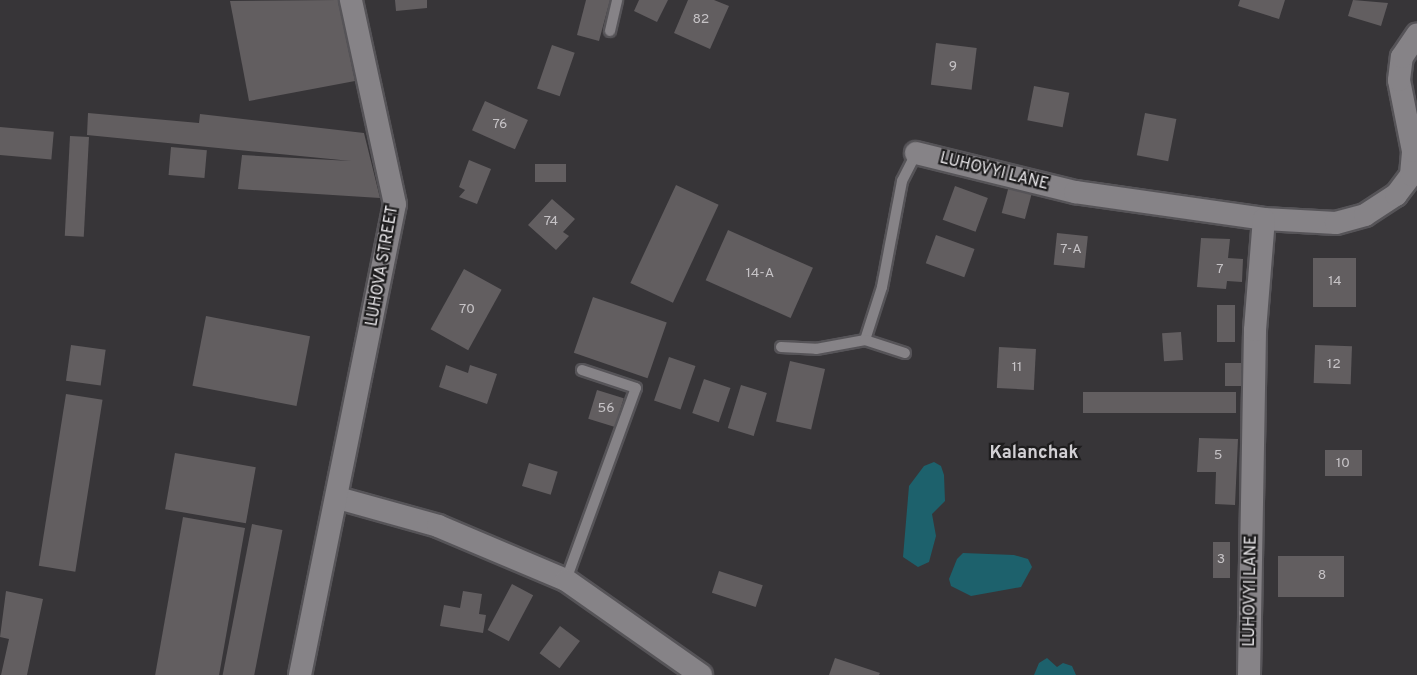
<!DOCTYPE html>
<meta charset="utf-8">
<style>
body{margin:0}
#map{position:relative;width:1417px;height:675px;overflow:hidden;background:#373538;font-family:Overpass,sans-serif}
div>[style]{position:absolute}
.water>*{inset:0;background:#1d616c}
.building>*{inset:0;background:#625e60;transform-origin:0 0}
.roads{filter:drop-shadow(2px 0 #565458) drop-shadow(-2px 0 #565458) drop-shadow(0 2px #565458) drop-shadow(0 -2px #565458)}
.service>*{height:10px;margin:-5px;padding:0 5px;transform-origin:5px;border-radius:5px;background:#868387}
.minor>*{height:22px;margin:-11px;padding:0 11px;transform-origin:11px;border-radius:11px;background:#868387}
span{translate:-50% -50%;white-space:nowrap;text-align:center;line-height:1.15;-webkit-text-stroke:4.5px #1e1d1e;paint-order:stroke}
.number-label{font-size:14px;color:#c6c3c6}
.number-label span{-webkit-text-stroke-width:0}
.street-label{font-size:16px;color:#e7e5e8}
.neighbourhood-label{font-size:18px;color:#d2d0d4;font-weight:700}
</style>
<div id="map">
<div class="water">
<i style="clip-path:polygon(934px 462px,941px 466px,944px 475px,945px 501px,932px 514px,936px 536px,929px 562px,918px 567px,903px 557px,909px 486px,924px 466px)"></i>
<i style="clip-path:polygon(963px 553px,1014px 555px,1028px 559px,1032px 567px,1021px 587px,971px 596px,951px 586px,949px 579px,957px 559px)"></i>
<i style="clip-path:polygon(1047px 658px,1057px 667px,1063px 663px,1072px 666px,1076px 675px,1034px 675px,1039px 663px)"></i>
</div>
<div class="building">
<i style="clip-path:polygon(338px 0,355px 81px,249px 101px,230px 1px)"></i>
<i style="clip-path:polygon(395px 0,427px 0,427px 8px,396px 11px)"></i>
<i style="clip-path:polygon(586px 0,610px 0,599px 41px,577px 35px)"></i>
<i style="clip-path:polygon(639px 0,668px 0,657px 22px,634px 11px)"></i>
<i style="clip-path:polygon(688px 0,714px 0,729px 6px,710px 49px,674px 33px)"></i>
<i style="clip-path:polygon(1240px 0,1285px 0,1279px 19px,1238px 6px)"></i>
<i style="clip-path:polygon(1353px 0,1388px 3px,1381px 26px,1348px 16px)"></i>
<i style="left:936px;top:43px;width:41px;height:42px;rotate:7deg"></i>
<i style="left:552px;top:45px;width:24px;height:46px;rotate:19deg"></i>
<i style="left:1034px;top:86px;width:36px;height:35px;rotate:11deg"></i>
<i style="left:485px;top:101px;width:47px;height:32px;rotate:24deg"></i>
<i style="clip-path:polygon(88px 113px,199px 123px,200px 114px,364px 133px,380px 198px,238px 189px,242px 155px,351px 161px,87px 135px)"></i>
<i style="left:1145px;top:113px;width:32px;height:43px;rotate:11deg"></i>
<i style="left:0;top:127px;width:54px;height:28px;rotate:5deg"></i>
<i style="left:70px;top:136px;width:19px;height:100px;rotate:3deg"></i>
<i style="left:171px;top:147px;width:36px;height:28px;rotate:5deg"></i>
<i style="clip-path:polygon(469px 160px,491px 169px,477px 204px,459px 197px,465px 190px,459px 187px)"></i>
<i style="left:535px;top:164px;width:31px;height:18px"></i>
<i style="left:1010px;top:182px;width:24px;height:32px;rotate:15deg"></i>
<i style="left:676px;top:185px;width:47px;height:108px;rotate:25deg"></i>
<i style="left:955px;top:186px;width:35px;height:36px;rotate:20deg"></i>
<i style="clip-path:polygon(552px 199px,575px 219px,563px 232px,569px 236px,556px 250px,528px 225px)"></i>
<i style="left:728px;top:230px;width:93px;height:55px;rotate:24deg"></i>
<i style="left:1057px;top:233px;width:31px;height:32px;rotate:6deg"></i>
<i style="left:936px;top:235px;width:41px;height:30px;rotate:20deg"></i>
<i style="clip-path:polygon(1201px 238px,1230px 239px,1228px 258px,1243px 259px,1242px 282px,1227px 281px,1226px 289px,1197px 287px)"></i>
<i style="left:1313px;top:258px;width:43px;height:49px"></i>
<i style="left:464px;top:269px;width:43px;height:69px;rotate:29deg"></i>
<i style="left:593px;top:297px;width:78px;height:59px;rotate:19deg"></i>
<i style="left:1217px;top:305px;width:18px;height:37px"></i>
<i style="left:206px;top:316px;width:106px;height:71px;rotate:11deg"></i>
<i style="left:1181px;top:332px;width:28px;height:19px;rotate:86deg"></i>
<i style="left:71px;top:345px;width:35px;height:36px;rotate:8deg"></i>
<i style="left:1315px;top:345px;width:37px;height:38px;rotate:2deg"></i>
<i style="left:999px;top:347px;width:37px;height:41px;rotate:3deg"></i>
<i style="left:669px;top:357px;width:28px;height:46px;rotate:19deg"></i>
<i style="left:790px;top:361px;width:36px;height:62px;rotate:13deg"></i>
<i style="left:1225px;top:363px;width:17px;height:23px"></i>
<i style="clip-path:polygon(446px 365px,468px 373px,470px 365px,497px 374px,487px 404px,439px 387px)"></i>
<i style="left:704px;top:379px;width:28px;height:36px;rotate:19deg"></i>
<i style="left:741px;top:385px;width:27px;height:45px;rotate:17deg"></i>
<i style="left:597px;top:390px;width:28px;height:30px;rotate:17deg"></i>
<i style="left:1236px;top:392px;width:21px;height:153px;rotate:90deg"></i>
<i style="left:66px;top:394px;width:37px;height:174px;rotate:9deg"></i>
<i style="clip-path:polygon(1199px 438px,1238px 439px,1235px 505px,1215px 504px,1216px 472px,1197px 472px)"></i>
<i style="left:1362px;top:450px;width:26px;height:37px;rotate:90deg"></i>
<i style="left:175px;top:453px;width:82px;height:57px;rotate:10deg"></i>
<i style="left:529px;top:463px;width:30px;height:24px;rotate:17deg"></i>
<i style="left:183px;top:517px;width:63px;height:161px;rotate:10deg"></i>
<i style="left:252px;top:524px;width:31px;height:154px;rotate:11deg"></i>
<i style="left:1213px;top:542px;width:17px;height:36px"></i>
<i style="left:1278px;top:556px;width:66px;height:41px"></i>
<i style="left:719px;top:571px;width:46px;height:23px;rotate:18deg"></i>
<i style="left:512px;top:584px;width:24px;height:52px;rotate:28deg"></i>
<i style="clip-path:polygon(6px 591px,43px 599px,27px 675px,1px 675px,9px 639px,0 637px)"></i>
<i style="clip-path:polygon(463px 591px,482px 594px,479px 614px,486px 615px,483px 633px,440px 626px,444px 605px,460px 608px)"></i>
<i style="left:560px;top:626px;width:25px;height:34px;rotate:37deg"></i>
<i style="clip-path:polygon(835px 658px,880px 673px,879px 675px,829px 675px)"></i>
</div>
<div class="roads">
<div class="service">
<i style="left:610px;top:31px;width:32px;rotate:-77deg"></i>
<i style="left:865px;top:340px;width:56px;rotate:-72.2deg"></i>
<i style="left:882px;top:287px;width:108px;rotate:-79.3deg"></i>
<i style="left:902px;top:181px;width:31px;rotate:-63deg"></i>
<i style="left:781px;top:347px;width:35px;rotate:3deg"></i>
<i style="left:816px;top:349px;width:50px;rotate:-10.4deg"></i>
<i style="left:865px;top:340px;width:42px;rotate:18deg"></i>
<i style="left:566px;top:580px;width:204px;rotate:-70deg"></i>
<i style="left:636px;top:388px;width:57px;rotate:-161.6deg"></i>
</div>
<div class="minor">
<i style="left:916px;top:153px;width:164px;rotate:13.8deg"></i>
<i style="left:1075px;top:192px;width:191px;rotate:8.1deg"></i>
<i style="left:1264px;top:219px;width:72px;rotate:3.2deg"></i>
<i style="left:1336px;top:223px;width:30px;rotate:-15deg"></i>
<i style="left:1365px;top:215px;width:37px;rotate:-33deg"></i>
<i style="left:1396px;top:195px;width:25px;rotate:-53deg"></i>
<i style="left:1411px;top:175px;width:24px;rotate:-85deg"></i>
<i style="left:1413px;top:151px;width:72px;rotate:-101.2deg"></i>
<i style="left:1399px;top:80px;width:23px;rotate:-83deg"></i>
<i style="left:1402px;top:57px;width:27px;rotate:-56deg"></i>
<i style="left:338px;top:498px;width:104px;rotate:15.6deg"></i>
<i style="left:438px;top:526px;width:139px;rotate:22.9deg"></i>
<i style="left:566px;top:580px;width:165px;rotate:35.1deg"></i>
<i style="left:300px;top:675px;width:480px;rotate:-78.6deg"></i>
<i style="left:395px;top:204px;width:209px;rotate:-102.2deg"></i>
<i style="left:1249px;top:675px;width:345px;rotate:-89deg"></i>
<i style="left:1255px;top:330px;width:111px;rotate:-85.4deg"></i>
</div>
</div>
<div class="number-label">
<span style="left:701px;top:20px">82</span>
<span style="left:953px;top:67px">9</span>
<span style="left:500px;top:125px">76</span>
<span style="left:551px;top:222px">74</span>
<span style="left:1071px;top:250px">7-А</span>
<span style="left:1220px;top:270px">7</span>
<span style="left:760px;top:274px">14-А</span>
<span style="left:1335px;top:282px">14</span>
<span style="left:467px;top:310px">70</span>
<span style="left:1334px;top:365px">12</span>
<span style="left:1017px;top:368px">11</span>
<span style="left:606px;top:409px">56</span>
<span style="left:1218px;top:456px">5</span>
<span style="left:1343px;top:464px">10</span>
<span style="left:1221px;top:560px">3</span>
<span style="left:1322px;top:576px">8</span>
</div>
<div class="street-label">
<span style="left:994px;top:172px;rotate:14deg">LUHOVYI LANE</span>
<span style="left:383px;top:266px;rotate:-80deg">LUHOVA STREET</span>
<span style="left:1251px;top:591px;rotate:-89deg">LUHOVYI LANE</span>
</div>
<div class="neighbourhood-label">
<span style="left:1034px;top:454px">Kalanchak</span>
</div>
</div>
